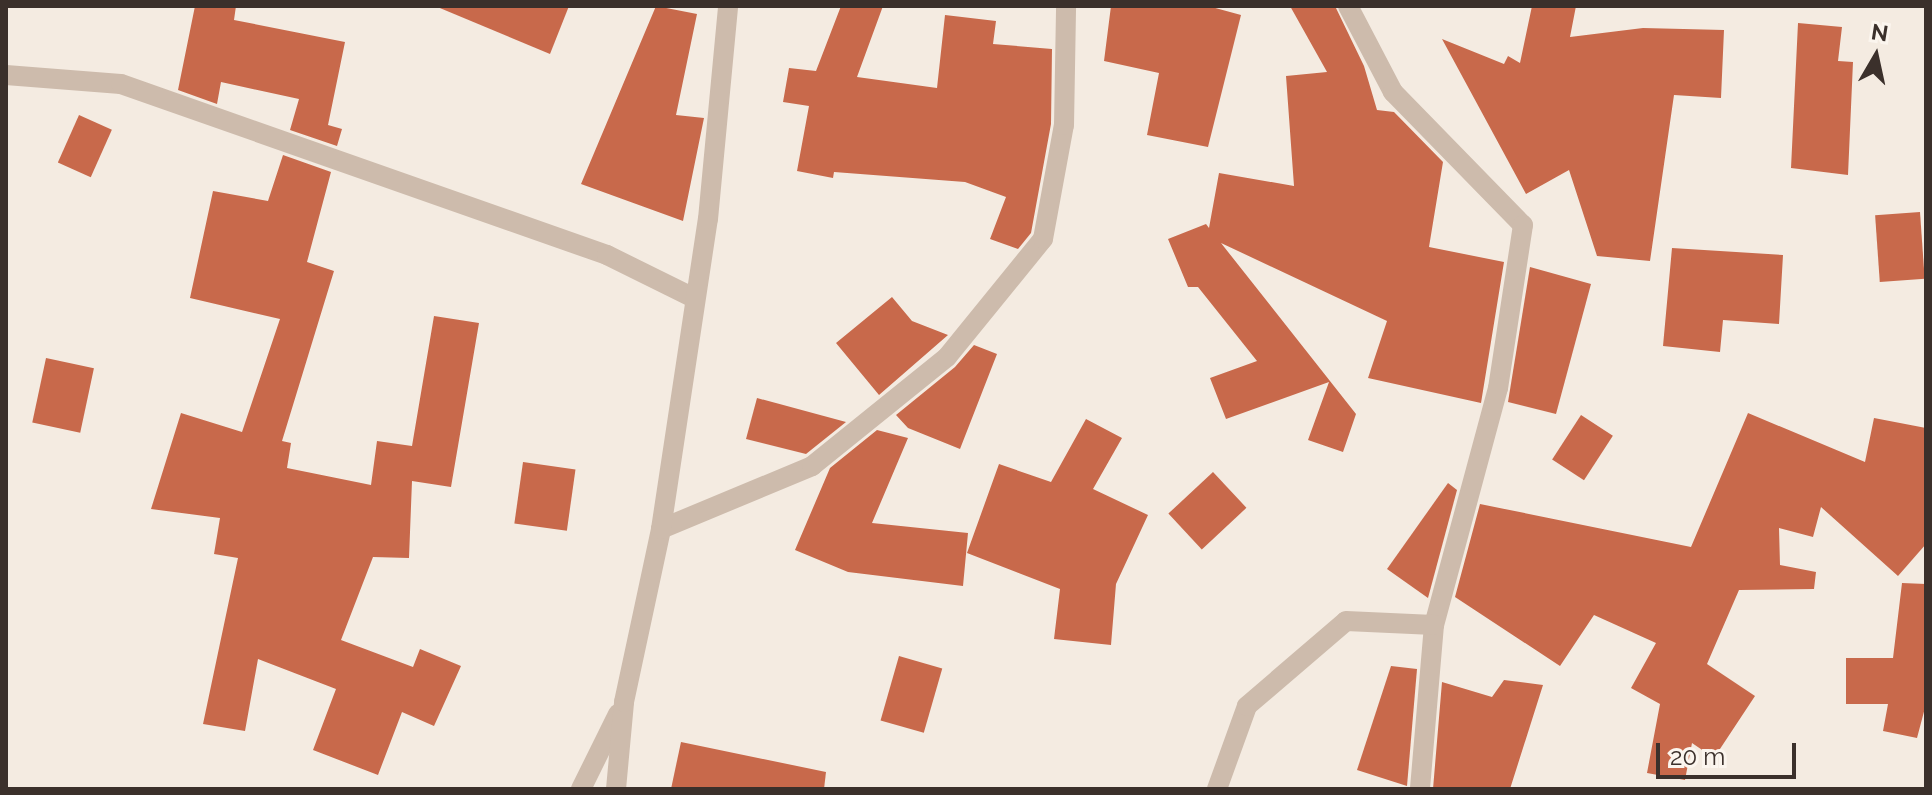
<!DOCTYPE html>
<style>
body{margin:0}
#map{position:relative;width:1932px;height:795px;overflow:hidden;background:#f4ebe1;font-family:Raleway,sans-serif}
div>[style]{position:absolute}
.building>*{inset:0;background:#c8694b;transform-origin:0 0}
.minor>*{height:20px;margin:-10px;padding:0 10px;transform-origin:10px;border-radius:10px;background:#cdbbac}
span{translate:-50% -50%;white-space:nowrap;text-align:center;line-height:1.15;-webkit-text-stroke:6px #fbf5ee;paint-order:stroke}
.frame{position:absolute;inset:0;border:8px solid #3b302b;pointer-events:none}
.north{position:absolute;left:1836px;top:16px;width:80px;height:80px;-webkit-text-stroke:6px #fbf5ee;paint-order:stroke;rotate:9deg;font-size:22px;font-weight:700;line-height:32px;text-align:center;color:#3b302b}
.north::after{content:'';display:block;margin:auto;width:28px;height:36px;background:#3b302b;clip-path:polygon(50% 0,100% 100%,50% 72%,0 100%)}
.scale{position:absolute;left:1656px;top:743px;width:140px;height:36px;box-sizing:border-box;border:4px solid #3b302b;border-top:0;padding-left:10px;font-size:24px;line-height:28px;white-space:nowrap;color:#3b302b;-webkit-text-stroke:6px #fbf5ee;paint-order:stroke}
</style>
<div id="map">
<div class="building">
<i style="clip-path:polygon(195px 6px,236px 6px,234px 20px,345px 42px,328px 125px,342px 129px,337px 146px,290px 130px,299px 99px,221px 82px,217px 104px,178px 90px)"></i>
<i style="clip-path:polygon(435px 6px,569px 6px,550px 54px)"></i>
<i style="clip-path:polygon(656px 6px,697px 14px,676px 115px,704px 118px,683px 221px,581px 184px)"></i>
<i style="clip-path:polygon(841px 6px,883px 6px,857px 77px,937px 88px,945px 15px,996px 21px,993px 44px,1052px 49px,1051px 124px,1031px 233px,1018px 249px,990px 239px,1006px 197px,965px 182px,834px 172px,833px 178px,797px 171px,809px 106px,783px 102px,789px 68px,816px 71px)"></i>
<i style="clip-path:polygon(1111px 6px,1208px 6px,1241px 15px,1208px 147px,1147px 135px,1159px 73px,1104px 61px)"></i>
<i style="clip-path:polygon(1290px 6px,1335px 6px,1364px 66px,1377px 110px,1394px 112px,1443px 162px,1429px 247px,1504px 262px,1481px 403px,1368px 378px,1387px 321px,1221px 243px,1356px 414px,1343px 452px,1308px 440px,1329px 382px,1226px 419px,1210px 378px,1257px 361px,1198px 287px,1188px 287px,1168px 239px,1206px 224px,1209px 228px,1219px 173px,1294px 186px,1286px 76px,1327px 72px)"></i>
<i style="clip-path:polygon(1532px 6px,1576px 6px,1570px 37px,1643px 28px,1724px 30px,1721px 98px,1674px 95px,1650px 261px,1597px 256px,1569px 170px,1526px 194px,1442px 39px,1504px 64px,1508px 56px,1520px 63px)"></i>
<i style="clip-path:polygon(1798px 23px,1842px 27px,1838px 61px,1853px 62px,1848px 175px,1791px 168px)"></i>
<i style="left:79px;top:115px;width:36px;height:52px;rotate:24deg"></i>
<i style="clip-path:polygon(283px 155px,331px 172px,307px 262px,334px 271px,282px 441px,291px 443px,287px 468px,371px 485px,377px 441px,412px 446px,434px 316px,479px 323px,451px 487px,412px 481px,409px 558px,373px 557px,341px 640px,413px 667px,420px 649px,461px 666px,434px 726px,402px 712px,378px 775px,313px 750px,336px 689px,258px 659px,245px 731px,203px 724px,238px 558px,214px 554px,220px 518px,151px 509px,181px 413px,242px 432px,280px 319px,190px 298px,213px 191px,268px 201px)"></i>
<i style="left:1920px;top:212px;width:67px;height:45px;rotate:86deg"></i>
<i style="clip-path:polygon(1672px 248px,1783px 255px,1779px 324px,1723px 320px,1720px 352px,1663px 346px)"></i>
<i style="clip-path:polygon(1530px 267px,1591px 284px,1556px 414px,1508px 402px)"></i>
<i style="clip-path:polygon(892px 297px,912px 321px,948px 335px,879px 395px,836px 343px)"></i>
<i style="clip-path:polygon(974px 345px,997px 354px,960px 449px,908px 428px,896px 415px,955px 367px)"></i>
<i style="left:46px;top:358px;width:49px;height:66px;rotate:12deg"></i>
<i style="clip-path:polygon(757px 398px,846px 422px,806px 454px,746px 439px)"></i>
<i style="clip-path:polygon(1748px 413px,1865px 462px,1874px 418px,1926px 428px,1926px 544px,1898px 576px,1821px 507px,1813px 537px,1779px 528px,1780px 565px,1816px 572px,1814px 589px,1739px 590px,1707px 664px,1755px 696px,1714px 758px,1692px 743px,1685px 780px,1647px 773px,1660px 704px,1631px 688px,1656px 643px,1594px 615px,1560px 666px,1455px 597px,1480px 504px,1691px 547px)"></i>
<i style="left:1581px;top:415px;width:38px;height:53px;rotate:33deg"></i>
<i style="clip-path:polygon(1086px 419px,1122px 438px,1093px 489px,1148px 515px,1116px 584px,1111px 645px,1054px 639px,1060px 589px,967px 553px,999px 464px,1051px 482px)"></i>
<i style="clip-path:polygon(877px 430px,908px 438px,872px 523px,968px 533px,963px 586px,848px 572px,795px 550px,830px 468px)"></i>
<i style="left:523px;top:462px;width:53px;height:62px;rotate:8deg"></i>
<i style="left:1213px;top:472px;width:49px;height:61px;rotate:47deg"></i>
<i style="clip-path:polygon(1448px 483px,1457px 490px,1428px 598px,1387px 569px)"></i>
<i style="clip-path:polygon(1902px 583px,1926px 584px,1926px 704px,1917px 738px,1883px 731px,1888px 704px,1846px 704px,1846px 658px,1893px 658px)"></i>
<i style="left:899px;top:656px;width:45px;height:67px;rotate:16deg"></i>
<i style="clip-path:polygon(1391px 666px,1417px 669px,1407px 786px,1357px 770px)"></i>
<i style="clip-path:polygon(1504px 680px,1543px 685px,1510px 789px,1433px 789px,1442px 682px,1492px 697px)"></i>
<i style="clip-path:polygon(681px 742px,826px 772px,824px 789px,671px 789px)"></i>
</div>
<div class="minor">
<i style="left:1348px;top:6px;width:97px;rotate:62.4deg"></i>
<i style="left:1393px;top:92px;width:186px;rotate:45.7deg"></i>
<i style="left:1523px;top:225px;width:165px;rotate:98.7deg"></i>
<i style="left:1498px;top:388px;width:245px;rotate:105.1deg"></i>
<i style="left:1434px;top:625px;width:165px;rotate:94.9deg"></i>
<i style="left:6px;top:75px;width:115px;rotate:4.5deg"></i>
<i style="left:121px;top:84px;width:515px;rotate:19.38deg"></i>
<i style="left:607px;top:255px;width:97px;rotate:26.3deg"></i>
<i style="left:661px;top:529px;width:164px;rotate:-22.6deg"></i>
<i style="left:812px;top:466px;width:174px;rotate:-38.9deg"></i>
<i style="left:947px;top:357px;width:152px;rotate:-50.9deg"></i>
<i style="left:1043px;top:239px;width:116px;rotate:-79.6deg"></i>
<i style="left:1064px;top:125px;width:119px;rotate:-89deg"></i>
<i style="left:581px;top:789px;width:84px;rotate:-63.7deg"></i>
<i style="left:616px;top:789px;width:87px;rotate:-84.7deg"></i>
<i style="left:624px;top:702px;width:177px;rotate:-77.9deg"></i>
<i style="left:661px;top:529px;width:314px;rotate:-81.4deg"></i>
<i style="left:708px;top:219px;width:214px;rotate:-84.6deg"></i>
<i style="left:1217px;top:789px;width:88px;rotate:-70.1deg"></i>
<i style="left:1247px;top:706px;width:130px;rotate:-40.6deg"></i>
<i style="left:1346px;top:621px;width:88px;rotate:2.6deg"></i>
</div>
<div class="frame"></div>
<div class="north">N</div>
<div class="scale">20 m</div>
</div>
